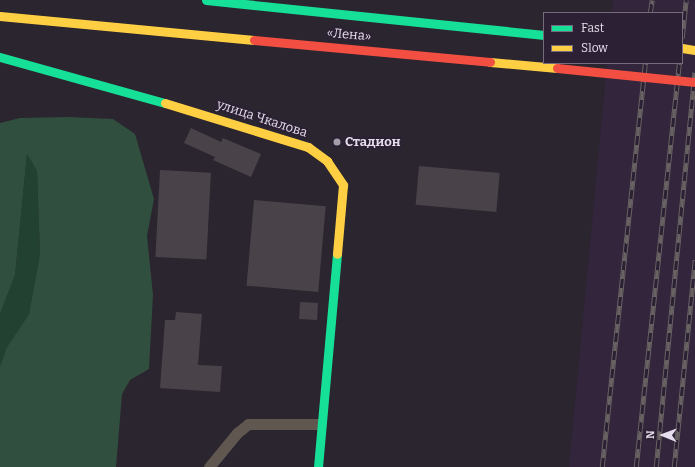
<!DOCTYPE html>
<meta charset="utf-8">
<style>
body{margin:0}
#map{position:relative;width:695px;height:467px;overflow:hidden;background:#2a252f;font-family:Bitter,serif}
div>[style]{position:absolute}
.built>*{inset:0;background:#32253c}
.green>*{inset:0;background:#224131}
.forest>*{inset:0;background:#304f3e}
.building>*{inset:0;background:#4a4249;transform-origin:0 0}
.lane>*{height:11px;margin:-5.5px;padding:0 5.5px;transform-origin:5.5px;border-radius:5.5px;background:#5f5750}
.fast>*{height:9px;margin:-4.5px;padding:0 4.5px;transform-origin:4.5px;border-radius:4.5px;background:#16e098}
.slow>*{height:9px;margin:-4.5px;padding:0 4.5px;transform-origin:4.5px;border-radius:4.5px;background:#ffcf43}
.jam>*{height:9px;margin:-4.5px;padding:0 4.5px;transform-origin:4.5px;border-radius:4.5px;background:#f24e42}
.rail>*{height:4.5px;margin-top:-2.25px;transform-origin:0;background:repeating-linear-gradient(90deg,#2b2034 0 9px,#686262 0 18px);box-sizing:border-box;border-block:1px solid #686262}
.jam-bridge>*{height:9px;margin:-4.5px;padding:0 4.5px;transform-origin:4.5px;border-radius:4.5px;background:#f24e42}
.dots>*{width:11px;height:11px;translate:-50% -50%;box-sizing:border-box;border:2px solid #2b2034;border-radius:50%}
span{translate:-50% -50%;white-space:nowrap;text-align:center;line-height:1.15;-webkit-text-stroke:3px #2b2034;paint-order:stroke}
.street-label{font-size:13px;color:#e6deec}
.poi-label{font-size:13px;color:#e6deec;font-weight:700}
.left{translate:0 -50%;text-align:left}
.legend{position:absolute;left:543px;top:12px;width:140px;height:52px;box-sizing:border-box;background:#2b2034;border:1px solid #766c7e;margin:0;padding:5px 7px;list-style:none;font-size:12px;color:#e6deec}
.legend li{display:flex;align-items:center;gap:8px;height:20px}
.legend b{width:20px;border:1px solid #766c7e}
.north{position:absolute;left:643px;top:415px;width:40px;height:40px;-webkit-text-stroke:3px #2b2034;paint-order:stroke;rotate:271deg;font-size:11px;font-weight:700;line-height:16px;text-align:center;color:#e6deec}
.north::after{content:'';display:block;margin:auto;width:14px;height:18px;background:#e6deec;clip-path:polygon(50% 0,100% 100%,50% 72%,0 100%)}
</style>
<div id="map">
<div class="built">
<i style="clip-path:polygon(613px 0,695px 0,695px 467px,569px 467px,607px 63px,682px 63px,682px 13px,612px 13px)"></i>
</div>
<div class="green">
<i style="clip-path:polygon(27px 154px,37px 171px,40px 254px,29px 314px,7px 347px,0 366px,0 314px,15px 275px)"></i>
</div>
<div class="forest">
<i style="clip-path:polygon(68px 117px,113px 119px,135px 134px,154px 199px,147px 236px,153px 295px,149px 369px,130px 380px,122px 394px,116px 467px,0 467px,0 366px,7px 347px,29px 314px,40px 254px,37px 171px,27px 154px,15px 275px,0 314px,0 123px,20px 118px)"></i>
</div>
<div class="building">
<i style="clip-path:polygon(191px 128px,221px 142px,223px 138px,261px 154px,251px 177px,213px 160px,215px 157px,184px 143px)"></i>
<i style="left:419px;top:166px;width:81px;height:39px;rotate:5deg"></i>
<i style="left:160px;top:170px;width:51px;height:87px;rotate:3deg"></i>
<i style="left:254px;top:200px;width:72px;height:86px;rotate:5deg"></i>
<i style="left:300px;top:302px;width:18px;height:17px;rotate:3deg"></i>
<i style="clip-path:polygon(176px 312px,202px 314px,198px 365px,222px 366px,220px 392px,160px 388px,165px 320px,175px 320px)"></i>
</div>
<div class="lane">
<i style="left:209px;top:467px;width:44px;rotate:-50.5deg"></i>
<i style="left:237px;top:433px;width:14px;rotate:-39deg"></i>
<i style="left:248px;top:424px;width:72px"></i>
</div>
<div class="fast">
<i style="left:206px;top:0;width:340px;rotate:5.9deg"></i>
<i style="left:0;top:57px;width:171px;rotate:15.6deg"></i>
<i style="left:318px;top:467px;width:214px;rotate:-84.9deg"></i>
</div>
<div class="slow">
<i style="left:0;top:16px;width:255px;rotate:5.4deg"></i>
<i style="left:682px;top:48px;width:13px;rotate:9deg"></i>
<i style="left:490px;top:62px;width:67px;rotate:5.1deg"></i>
<i style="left:165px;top:103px;width:150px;rotate:17.1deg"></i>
<i style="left:308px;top:147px;width:24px;rotate:36deg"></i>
<i style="left:327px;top:161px;width:29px;rotate:56deg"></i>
<i style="left:343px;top:185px;width:69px;rotate:95deg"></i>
</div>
<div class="jam">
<i style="left:254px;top:40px;width:237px;rotate:5.3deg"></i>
</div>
<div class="rail">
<i style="left:650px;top:13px;width:13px;rotate:-81deg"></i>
<i style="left:682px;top:38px;width:38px;rotate:-84deg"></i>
<i style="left:602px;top:467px;width:406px;rotate:-83.9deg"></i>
<i style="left:636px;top:467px;width:406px;rotate:-83.9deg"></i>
<i style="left:656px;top:467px;width:397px;rotate:-84.4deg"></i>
<i style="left:674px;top:467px;width:208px;rotate:-84.2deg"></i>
</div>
<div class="jam-bridge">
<i style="left:557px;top:68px;width:139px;rotate:5.8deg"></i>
</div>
<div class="dots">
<i style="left:337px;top:142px;background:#a49daa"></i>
</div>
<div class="street-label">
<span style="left:349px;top:35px;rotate:5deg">«Лена»</span>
<span style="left:262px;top:119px;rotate:18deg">улица Чкалова</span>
</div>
<div class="poi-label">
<span class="left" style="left:345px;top:142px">Стадион</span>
</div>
<ul class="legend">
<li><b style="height:5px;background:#16e098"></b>Fast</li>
<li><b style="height:5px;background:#ffcf43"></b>Slow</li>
</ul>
<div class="north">N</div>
</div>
